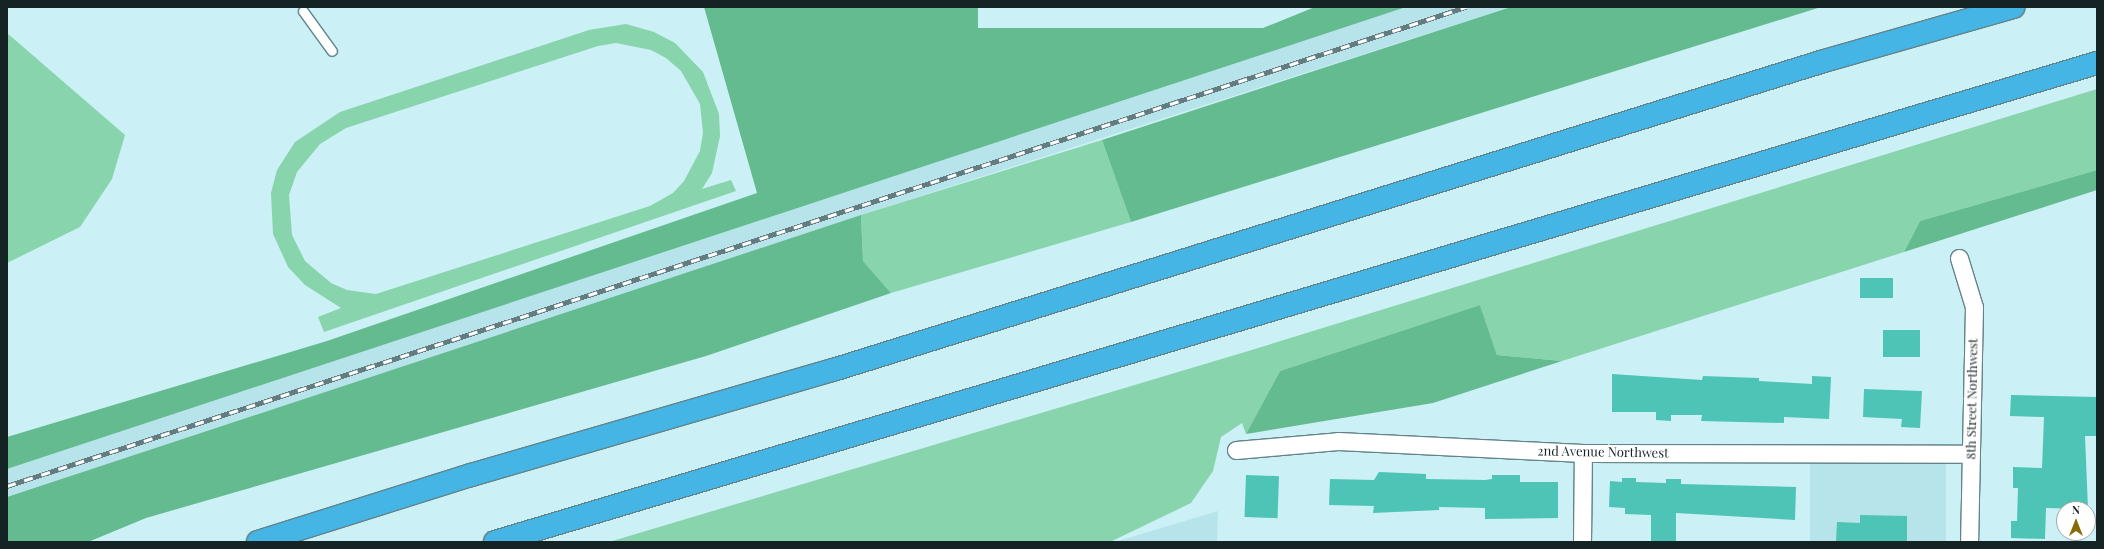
<!DOCTYPE html>
<style>
body{margin:0}
#map{position:relative;width:2104px;height:549px;overflow:hidden;background:#cbf0f5;font-family:"Playfair Display",serif}
div>[style]{position:absolute}
.built>*{inset:0;background:#b6e4ea;transform-origin:0 0}
.green>*{inset:0;background:#88d4ac}
.forest>*{inset:0;background:#63bb8f}
.building>*{inset:0;background:#4dc4b5;transform-origin:0 0}
.roads{filter:drop-shadow(1px 0 #628489) drop-shadow(-1px 0 #628489) drop-shadow(0 1px #628489) drop-shadow(0 -1px #628489)}
.service>*{height:9px;margin:-4.5px;padding:0 4.5px;transform-origin:4.5px;border-radius:4.5px;background:#fff}
.minor>*{height:17px;margin:-8.5px;padding:0 8.5px;transform-origin:8.5px;border-radius:8.5px;background:#fff}
.motorway>*{height:22px;margin:-11px;padding:0 11px;transform-origin:11px;border-radius:11px;background:#45b5e5}
.rail>*{height:4.5px;margin-top:-2.25px;transform-origin:0;background:repeating-linear-gradient(90deg,#fff 0 9px,#647c80 0 18px);box-sizing:border-box;border-block:1px solid #647c80}
span{translate:-50% -50%;white-space:nowrap;text-align:center;line-height:1.15;-webkit-text-stroke:3px #fff;paint-order:stroke}
.street-label{font-size:13px;color:#152325}
.frame{position:absolute;inset:0;border:8px solid #152325;pointer-events:none}
.north{position:absolute;left:2056px;top:501px;width:40px;height:40px;box-sizing:border-box;background:#fff;border:1px solid #a1a7a8;border-radius:50%;rotate:0deg;font-size:11px;font-weight:700;line-height:16px;text-align:center;color:#152325}
.north::after{content:'';display:block;margin:auto;width:14px;height:18px;background:#866b07;clip-path:polygon(50% 0,100% 100%,50% 72%,0 100%)}
</style>
<div id="map">
<div class="built">
<i style="clip-path:polygon(1406px 7px,1511px 7px,861px 215px,7px 497px,7px 469px)"></i>
<i style="left:1810px;top:460px;width:136px;height:82px"></i>
<i style="clip-path:polygon(1218px 511px,1217px 542px,1115px 542px)"></i>
</div>
<div class="green">
<i style="clip-path:polygon(evenodd,626px 24px,654px 32px,675px 43px,703px 72px,719px 114px,720px 136px,712px 173px,702px 189px,731px 180px,736px 191px,324px 332px,318px 317px,341px 308px,305px 285px,288px 267px,273px 234px,271px 193px,277px 170px,295px 142px,340px 112px,589px 30px,626px 24px,616px 43px,651px 50px,666px 58px,681px 71px,700px 104px,703px 133px,700px 151px,684px 181px,673px 193px,650px 206px,376px 294px,347px 290px,331px 283px,305px 261px,292px 235px,289px 195px,297px 172px,320px 144px,346px 128px,598px 46px,616px 43px)"></i>
<i style="clip-path:polygon(7px 33px,125px 135px,112px 179px,80px 227px,7px 263px)"></i>
<i style="clip-path:polygon(2097px 89px,2097px 170px,1920px 221px,1904px 252px,1562px 361px,1497px 355px,1480px 305px,1280px 371px,1246px 434px,1242px 423px,1221px 437px,1213px 471px,1191px 503px,1110px 542px,609px 542px,1255px 349px)"></i>
<i style="clip-path:polygon(1102px 140px,1131px 222px,891px 293px,863px 261px,861px 215px)"></i>
</div>
<div class="forest">
<i style="clip-path:polygon(704px 7px,978px 7px,978px 28px,1263px 28px,1315px 7px,1406px 7px,7px 469px,7px 437px,327px 341px,757px 193px)"></i>
<i style="clip-path:polygon(1511px 7px,1821px 7px,1131px 222px,1102px 140px)"></i>
<i style="clip-path:polygon(2097px 170px,2097px 190px,1904px 252px,1920px 221px)"></i>
<i style="clip-path:polygon(861px 215px,863px 261px,891px 293px,706px 356px,146px 518px,88px 542px,7px 542px,7px 497px)"></i>
<i style="clip-path:polygon(1480px 305px,1497px 355px,1562px 361px,1433px 403px,1246px 434px,1280px 371px)"></i>
</div>
<div class="building">
<i style="left:1860px;top:278px;width:33px;height:20px"></i>
<i style="left:1883px;top:330px;width:37px;height:27px"></i>
<i style="clip-path:polygon(1612px 374px,1702px 380px,1703px 376px,1759px 378px,1759px 381px,1812px 384px,1812px 376px,1831px 377px,1829px 419px,1784px 417px,1784px 423px,1701px 421px,1702px 415px,1671px 415px,1671px 421px,1656px 420px,1656px 412px,1612px 412px)"></i>
<i style="clip-path:polygon(1864px 389px,1922px 391px,1920px 428px,1901px 427px,1902px 419px,1863px 417px)"></i>
<i style="clip-path:polygon(2011px 395px,2097px 397px,2097px 436px,2085px 436px,2088px 509px,2046px 508px,2045px 539px,2011px 538px,2011px 521px,2017px 521px,2018px 488px,2013px 488px,2013px 467px,2042px 468px,2044px 417px,2010px 416px)"></i>
<i style="clip-path:polygon(1379px 472px,1426px 474px,1426px 479px,1485px 480px,1492px 479px,1492px 475px,1520px 475px,1520px 482px,1558px 482px,1558px 518px,1485px 519px,1485px 508px,1439px 507px,1439px 510px,1373px 513px,1374px 506px,1329px 505px,1330px 479px,1374px 480px)"></i>
<i style="left:1246px;top:475px;width:33px;height:42px;rotate:2deg"></i>
<i style="clip-path:polygon(1622px 478px,1636px 478px,1636px 482px,1666px 483px,1666px 479px,1681px 479px,1681px 484px,1796px 487px,1795px 520px,1676px 513px,1676px 542px,1651px 542px,1651px 515px,1625px 514px,1625px 508px,1609px 507px,1610px 481px,1622px 482px)"></i>
<i style="clip-path:polygon(1860px 515px,1907px 516px,1907px 542px,1836px 542px,1837px 522px,1860px 523px)"></i>
</div>
<div class="roads">
<div class="service">
<i style="left:303px;top:11px;width:49px;rotate:54.1deg"></i>
</div>
<div class="minor">
<i style="left:1959px;top:258px;width:51px;rotate:73deg"></i>
<i style="left:1974px;top:307px;width:235px;rotate:91.2deg"></i>
<i style="left:1236px;top:450px;width:102px;rotate:-5deg"></i>
<i style="left:1338px;top:441px;width:245px;rotate:2.8deg"></i>
<i style="left:1583px;top:453px;width:388px;rotate:0.1deg"></i>
<i style="left:1582px;top:542px;width:89px;rotate:-89.4deg"></i>
</div>
<div class="motorway">
<i style="left:258px;top:542px;width:223px;rotate:-17.5deg"></i>
<i style="left:471px;top:475px;width:377px;rotate:-16.2deg"></i>
<i style="left:833px;top:370px;width:1038px;rotate:-17.32deg"></i>
<i style="left:1824px;top:61px;width:197px;rotate:-15.9deg"></i>
<i style="left:495px;top:542px;width:1672px;rotate:-16.65deg"></i>
</div>
</div>
<div class="rail">
<i style="left:7px;top:486px;width:1536px;rotate:-18.18deg"></i>
</div>
<div class="street-label">
<span style="left:1972px;top:399px;rotate:-89deg">8th Street Northwest</span>
<span style="left:1603px;top:452px;rotate:1deg">2nd Avenue Northwest</span>
</div>
<div class="frame"></div>
<div class="north">N</div>
</div>
